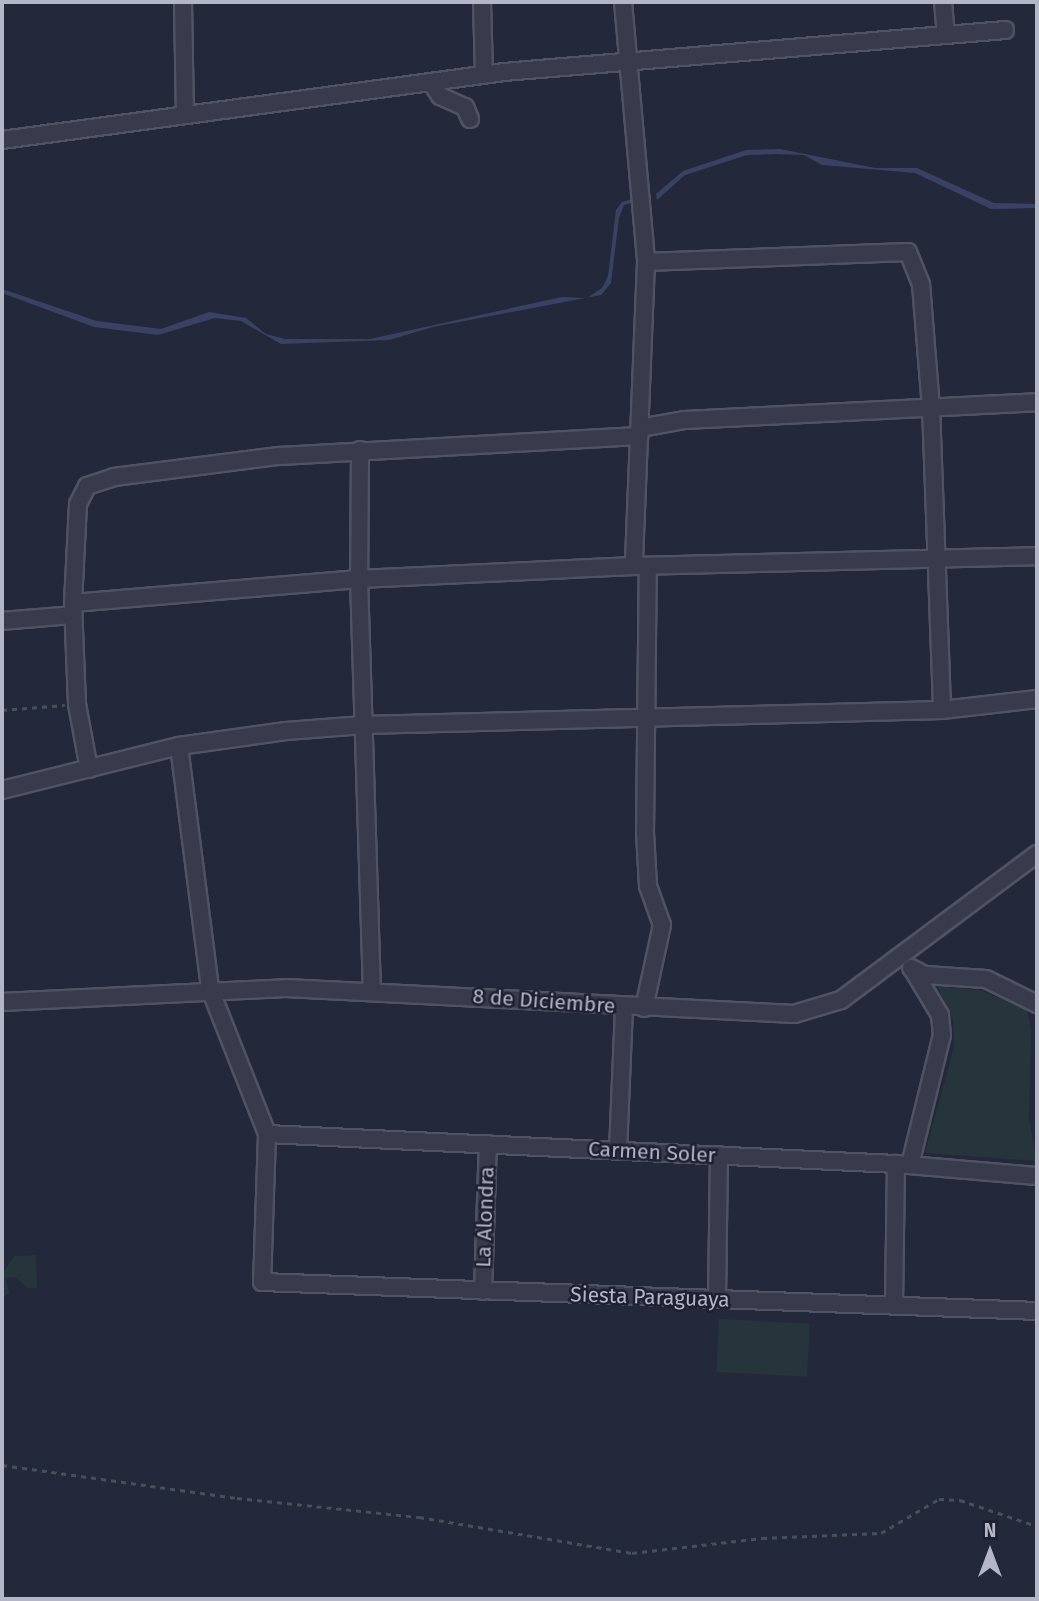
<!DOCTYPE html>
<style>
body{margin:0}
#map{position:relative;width:1039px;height:1601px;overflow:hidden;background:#24283b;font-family:"Fira Sans",sans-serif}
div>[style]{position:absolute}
.green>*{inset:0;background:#26343c;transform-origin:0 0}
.water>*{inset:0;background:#3a4263}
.path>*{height:2.5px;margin-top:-1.25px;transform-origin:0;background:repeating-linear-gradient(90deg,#445159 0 5px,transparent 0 10px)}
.roads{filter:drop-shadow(2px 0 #505363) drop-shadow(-2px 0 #505363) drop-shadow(0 2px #505363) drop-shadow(0 -2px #505363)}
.minor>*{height:16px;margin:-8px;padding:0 8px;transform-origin:8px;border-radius:8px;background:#383b4b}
span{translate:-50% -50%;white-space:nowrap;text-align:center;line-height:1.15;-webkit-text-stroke:5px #1d2030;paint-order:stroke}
.street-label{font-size:21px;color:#b3b6c7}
.frame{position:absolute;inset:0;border:4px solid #b3b6c7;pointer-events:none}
.north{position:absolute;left:955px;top:1517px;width:70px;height:70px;-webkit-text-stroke:5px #1d2030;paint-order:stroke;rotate:0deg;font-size:19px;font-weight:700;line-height:28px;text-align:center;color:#b3b6c7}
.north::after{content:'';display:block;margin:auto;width:24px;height:32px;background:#b3b6c7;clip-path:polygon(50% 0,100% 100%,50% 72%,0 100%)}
</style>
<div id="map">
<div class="green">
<i style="clip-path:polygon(937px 986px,980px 990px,1027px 1010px,1031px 1030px,1029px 1119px,1037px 1161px,925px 1153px,954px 1047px,953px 1019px)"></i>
<i style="clip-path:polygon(36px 1255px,37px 1288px,27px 1288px,16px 1277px,6px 1278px,9px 1293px,2px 1298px,2px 1275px,14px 1256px)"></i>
<i style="left:719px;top:1319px;width:91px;height:53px;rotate:3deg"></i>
</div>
<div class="water">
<i style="clip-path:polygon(780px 149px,875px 168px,917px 168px,994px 203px,1037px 204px,1037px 208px,991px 209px,915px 173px,822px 165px,804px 155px,776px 154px,747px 155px,685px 175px,657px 200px,656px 194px,683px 171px,746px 150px)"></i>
<i style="clip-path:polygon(638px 197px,638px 201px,624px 205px,619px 218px,611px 283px,601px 295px,433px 327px,389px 340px,281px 344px,241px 321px,215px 318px,158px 335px,94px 327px,2px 293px,2px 289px,97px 321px,161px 329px,209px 312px,246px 318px,266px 334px,285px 339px,370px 339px,562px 297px,587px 298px,602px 288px,608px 276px,616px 210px,622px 202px)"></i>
</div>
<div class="path">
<i style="left:2px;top:710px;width:63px;rotate:-4.5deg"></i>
<i style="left:2px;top:1465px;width:237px;rotate:8deg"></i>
<i style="left:237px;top:1498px;width:183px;rotate:6deg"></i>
<i style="left:419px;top:1517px;width:216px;rotate:9.6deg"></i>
<i style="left:632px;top:1553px;width:131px;rotate:-6.6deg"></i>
<i style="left:762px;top:1538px;width:119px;rotate:-2.4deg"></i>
<i style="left:881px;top:1533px;width:67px;rotate:-30.4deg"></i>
<i style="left:939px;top:1499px;width:21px;rotate:3deg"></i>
<i style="left:960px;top:1500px;width:81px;rotate:18.7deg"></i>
</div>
<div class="roads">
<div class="minor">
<i style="left:183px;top:2px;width:113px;rotate:89deg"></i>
<i style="left:482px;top:2px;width:73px;rotate:88.4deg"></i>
<i style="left:623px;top:2px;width:261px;rotate:84.9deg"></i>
<i style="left:646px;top:262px;width:304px;rotate:92.3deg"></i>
<i style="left:943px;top:2px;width:33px;rotate:85deg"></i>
<i style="left:431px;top:82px;width:17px;rotate:57deg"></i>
<i style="left:440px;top:96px;width:27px;rotate:24deg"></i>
<i style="left:465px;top:107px;width:13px;rotate:67deg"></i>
<i style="left:2px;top:140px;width:507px;rotate:-7.71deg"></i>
<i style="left:504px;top:72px;width:503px;rotate:-4.79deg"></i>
<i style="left:646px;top:262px;width:262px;rotate:-2.2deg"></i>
<i style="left:908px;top:252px;width:35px;rotate:68deg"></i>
<i style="left:921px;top:284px;width:123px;rotate:85.4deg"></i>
<i style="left:931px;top:407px;width:303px;rotate:87.9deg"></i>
<i style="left:640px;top:428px;width:46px;rotate:-10.1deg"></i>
<i style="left:685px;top:420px;width:352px;rotate:-2.9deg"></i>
<i style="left:360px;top:450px;width:129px;rotate:90.4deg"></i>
<i style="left:359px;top:579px;width:410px;rotate:88.2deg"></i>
<i style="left:73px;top:603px;width:287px;rotate:-4.8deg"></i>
<i style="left:359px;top:579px;width:275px;rotate:-2.7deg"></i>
<i style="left:634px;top:566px;width:403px;rotate:-1.4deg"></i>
<i style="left:2px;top:621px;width:71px;rotate:-4.8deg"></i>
<i style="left:179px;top:746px;width:245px;rotate:82.7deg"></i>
<i style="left:210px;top:989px;width:156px;rotate:68.5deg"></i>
<i style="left:267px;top:1134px;width:148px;rotate:91.9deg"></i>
<i style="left:262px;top:1282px;width:776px;rotate:2.14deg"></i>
<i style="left:89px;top:769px;width:66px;rotate:-100.5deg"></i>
<i style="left:77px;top:704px;width:101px;rotate:-92.3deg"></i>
<i style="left:73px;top:603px;width:99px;rotate:-87.1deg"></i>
<i style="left:78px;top:504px;width:20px;rotate:-63deg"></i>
<i style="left:87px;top:486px;width:28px;rotate:-18deg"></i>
<i style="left:114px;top:477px;width:166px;rotate:-7.3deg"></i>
<i style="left:279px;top:456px;width:361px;rotate:-3.2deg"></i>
<i style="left:2px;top:790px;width:182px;rotate:-14deg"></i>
<i style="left:179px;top:746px;width:108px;rotate:-8deg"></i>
<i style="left:286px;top:731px;width:78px;rotate:-4.4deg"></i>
<i style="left:364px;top:725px;width:578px;rotate:-1.49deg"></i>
<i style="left:942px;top:710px;width:96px;rotate:-6.6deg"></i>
<i style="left:911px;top:968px;width:16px;rotate:27deg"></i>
<i style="left:925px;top:975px;width:61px;rotate:3.8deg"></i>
<i style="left:986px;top:979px;width:57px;rotate:26.1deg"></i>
<i style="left:2px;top:1002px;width:284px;rotate:-2.8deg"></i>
<i style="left:286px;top:988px;width:509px;rotate:2.93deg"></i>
<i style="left:794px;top:1014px;width:49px;rotate:-16.6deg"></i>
<i style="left:841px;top:1000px;width:244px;rotate:-36.7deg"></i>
<i style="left:644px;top:1008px;width:85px;rotate:-77.8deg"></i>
<i style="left:662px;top:925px;width:41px;rotate:-109.7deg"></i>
<i style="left:648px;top:886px;width:53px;rotate:-93.2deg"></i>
<i style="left:645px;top:833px;width:267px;rotate:-89.4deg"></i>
<i style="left:267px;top:1134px;width:630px;rotate:2.73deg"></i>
<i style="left:896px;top:1164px;width:142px;rotate:4.9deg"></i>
<i style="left:618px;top:1151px;width:144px;rotate:-87.6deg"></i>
<i style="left:910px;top:1165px;width:134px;rotate:-76.2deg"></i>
<i style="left:942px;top:1035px;width:20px;rotate:-96deg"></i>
<i style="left:940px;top:1015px;width:52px;rotate:-121deg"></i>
<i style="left:483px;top:1291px;width:147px;rotate:-88.1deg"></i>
<i style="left:717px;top:1299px;width:144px;rotate:-89.2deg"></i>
<i style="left:894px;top:1306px;width:142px;rotate:-89.2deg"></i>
</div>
</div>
<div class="street-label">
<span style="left:544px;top:1001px;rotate:4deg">8 de Diciembre</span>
<span style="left:652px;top:1152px;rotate:3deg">Carmen Soler</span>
<span style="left:485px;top:1217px;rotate:-88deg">La Alondra</span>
<span style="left:650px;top:1297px;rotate:2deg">Siesta Paraguaya</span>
</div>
<div class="frame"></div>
<div class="north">N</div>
</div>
